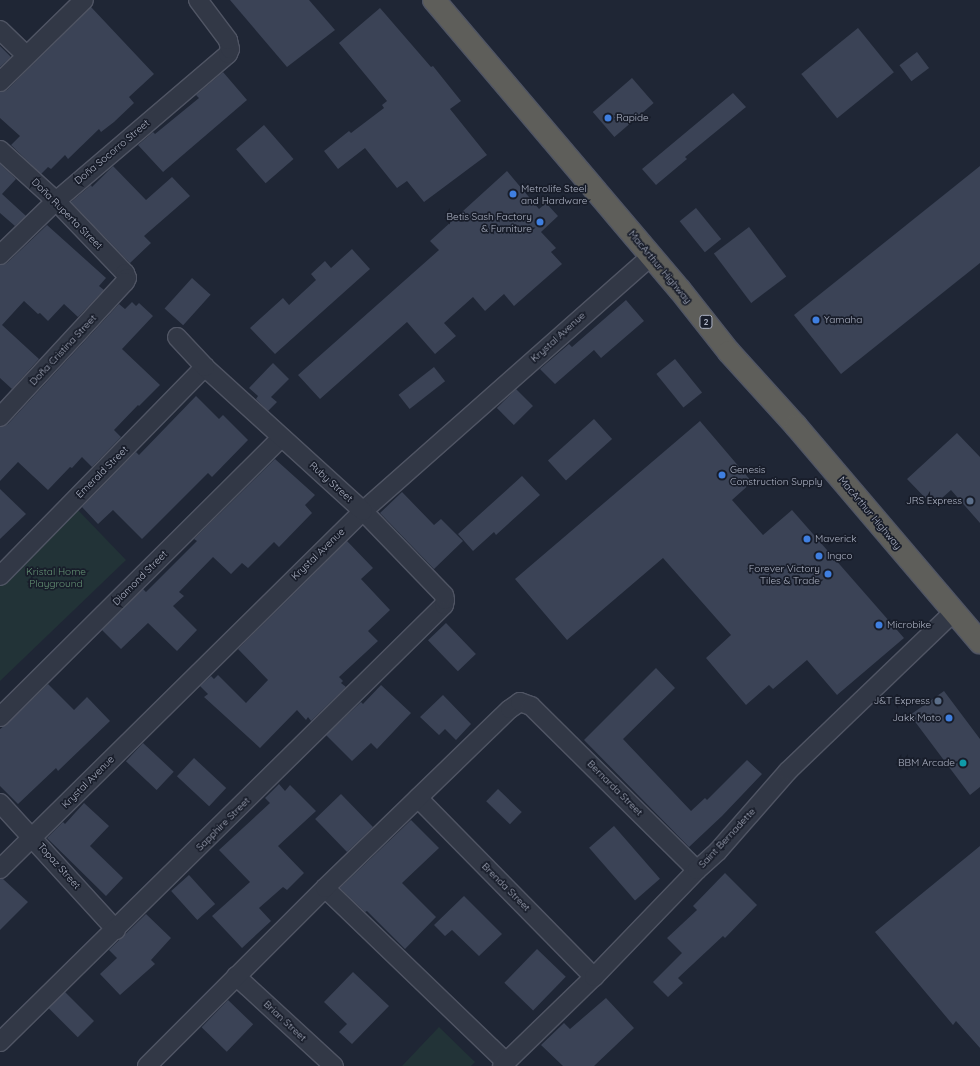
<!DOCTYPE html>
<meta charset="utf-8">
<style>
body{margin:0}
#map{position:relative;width:980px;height:1066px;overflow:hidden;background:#1f2635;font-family:Quicksand,sans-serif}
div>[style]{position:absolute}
.green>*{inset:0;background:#223337}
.building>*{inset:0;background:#3b4356;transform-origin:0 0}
.roads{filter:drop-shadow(1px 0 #505564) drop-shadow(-1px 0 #505564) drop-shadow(0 1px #505564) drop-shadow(0 -1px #505564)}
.minor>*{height:18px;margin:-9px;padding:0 9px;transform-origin:9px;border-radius:9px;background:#323846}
.trunk>*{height:22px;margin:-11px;padding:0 11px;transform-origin:11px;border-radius:11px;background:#5e5e5a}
.dots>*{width:11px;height:11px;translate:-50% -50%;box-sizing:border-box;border:2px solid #181d2a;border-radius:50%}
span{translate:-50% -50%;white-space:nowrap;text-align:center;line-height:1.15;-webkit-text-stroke:3.5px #181d2a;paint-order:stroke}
.shield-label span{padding:1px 3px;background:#181d2a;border:1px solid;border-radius:3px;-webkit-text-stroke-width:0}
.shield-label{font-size:9px;color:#acb2c3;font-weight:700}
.poi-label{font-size:10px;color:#acb2c3}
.left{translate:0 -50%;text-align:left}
.right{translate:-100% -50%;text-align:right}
.street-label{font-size:10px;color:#acb2c3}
.park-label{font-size:10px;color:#659375}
</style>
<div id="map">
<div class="green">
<i style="clip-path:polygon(76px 508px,126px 560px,0 681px,0 581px)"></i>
<i style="clip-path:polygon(439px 1027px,475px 1062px,471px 1066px,402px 1066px)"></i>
</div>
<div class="building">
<i style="clip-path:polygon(230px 0,309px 0,335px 30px,287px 67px)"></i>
<i style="clip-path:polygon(91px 7px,154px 74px,129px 97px,134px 103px,114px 122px,101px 132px,99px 129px,68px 159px,65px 155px,51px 169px,48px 167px,41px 174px,11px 145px,20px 136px,0 118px,0 92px,7px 90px)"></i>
<i style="clip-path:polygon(380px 8px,431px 67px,433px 66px,461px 101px,450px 109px,487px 155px,424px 202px,407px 181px,397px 188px,365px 148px,338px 169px,324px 151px,349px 131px,351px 133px,384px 108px,382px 105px,387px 101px,339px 43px)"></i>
<i style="left:858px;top:28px;width:57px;height:73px;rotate:51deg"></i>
<i style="clip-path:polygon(0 46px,11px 57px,0 67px)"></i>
<i style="left:917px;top:52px;width:20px;height:22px;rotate:53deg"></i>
<i style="clip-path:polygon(223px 72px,247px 100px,163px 172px,138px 145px,153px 132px,155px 134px,199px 98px,196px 95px)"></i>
<i style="left:632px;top:78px;width:33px;height:52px;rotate:49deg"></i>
<i style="clip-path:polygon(733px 93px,746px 107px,685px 157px,687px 159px,656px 185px,642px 169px)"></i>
<i style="left:264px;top:125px;width:45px;height:37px;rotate:49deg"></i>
<i style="clip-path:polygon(0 164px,16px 179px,2px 194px,26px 216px,15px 226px,0 213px)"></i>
<i style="clip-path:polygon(113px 166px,146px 200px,172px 177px,190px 196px,144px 236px,151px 243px,130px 263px,71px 202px,91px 185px,92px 187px)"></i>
<i style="clip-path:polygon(980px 166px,980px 263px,841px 374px,794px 315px)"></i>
<i style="clip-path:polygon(507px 171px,539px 209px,546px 203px,558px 216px,541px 232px,556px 248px,551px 252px,562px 264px,514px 306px,504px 294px,485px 311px,473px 297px,444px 323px,456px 336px,435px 354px,407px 322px,320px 399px,298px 375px,439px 250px,430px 241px)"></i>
<i style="left:696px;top:208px;width:40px;height:21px;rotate:51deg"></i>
<i style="clip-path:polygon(47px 225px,106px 278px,99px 286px,104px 290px,78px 317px,64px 304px,48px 321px,40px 313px,38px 314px,24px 301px,2px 325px,39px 359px,12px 389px,0 378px,0 265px,7px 263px)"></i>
<i style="left:749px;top:227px;width:62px;height:44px;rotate:53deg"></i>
<i style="clip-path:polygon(352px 249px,370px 269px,275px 354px,250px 328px,283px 298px,289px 305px,316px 280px,311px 274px,325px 261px,331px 268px)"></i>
<i style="left:192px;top:278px;width:25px;height:41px;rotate:42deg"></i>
<i style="clip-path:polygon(626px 300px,644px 321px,601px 358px,594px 350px,555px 384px,540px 369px,569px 344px,572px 347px)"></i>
<i style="clip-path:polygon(132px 302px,136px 306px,139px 303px,153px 316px,122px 349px,160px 385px,139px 406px,138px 405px,114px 430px,121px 437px,92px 467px,82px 457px,72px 468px,70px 467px,48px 490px,18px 462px,0 481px,0 427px,8px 424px,119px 304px,125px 309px)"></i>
<i style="left:675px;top:359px;width:43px;height:24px;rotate:51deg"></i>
<i style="clip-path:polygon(273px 363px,289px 379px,271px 397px,277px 402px,268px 411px,256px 399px,258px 396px,249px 388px)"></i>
<i style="left:434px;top:367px;width:18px;height:45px;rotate:52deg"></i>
<i style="left:516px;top:389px;width:24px;height:27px;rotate:45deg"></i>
<i style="clip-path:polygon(196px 396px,219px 419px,223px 415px,248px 440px,212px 477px,208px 473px,142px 539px,113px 510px,98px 524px,82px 507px,136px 452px,139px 455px)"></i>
<i style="left:594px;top:419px;width:27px;height:62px;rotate:48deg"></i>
<i style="clip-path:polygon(700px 421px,752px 482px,732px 500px,763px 535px,792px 510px,904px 638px,837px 695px,807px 660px,773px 689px,769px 685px,746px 705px,706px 658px,731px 635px,663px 558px,567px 640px,515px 579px)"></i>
<i style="clip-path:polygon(957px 433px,980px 457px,980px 523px,951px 490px,933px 506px,907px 479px)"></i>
<i style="clip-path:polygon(275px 459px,315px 495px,305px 505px,312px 513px,279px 547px,274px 542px,248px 568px,242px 563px,231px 574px,213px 557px,179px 592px,184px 596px,173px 606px,197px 630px,177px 651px,148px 623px,121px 649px,102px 630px,143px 589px,146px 592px,197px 541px,194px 539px)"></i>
<i style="clip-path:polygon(522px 476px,540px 495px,496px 535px,494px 532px,473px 551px,458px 534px)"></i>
<i style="clip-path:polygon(0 489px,26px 514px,0 539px)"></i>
<i style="clip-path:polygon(402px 492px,434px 525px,441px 519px,463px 541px,434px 569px,380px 513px)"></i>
<i style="clip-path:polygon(347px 541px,373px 568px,361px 579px,390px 610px,368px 631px,378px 641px,339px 677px,343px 681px,341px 683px,346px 687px,311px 721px,308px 717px,306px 720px,297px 710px,260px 748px,204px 697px,208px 694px,200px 686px,211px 676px,214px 679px,218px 675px,246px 703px,268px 680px,238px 649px)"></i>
<i style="left:446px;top:623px;width:43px;height:25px;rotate:46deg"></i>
<i style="clip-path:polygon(656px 668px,675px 688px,623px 739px,691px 811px,705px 798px,707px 800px,747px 760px,762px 774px,722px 816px,689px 847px,584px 740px)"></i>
<i style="clip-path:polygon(48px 684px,74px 710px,87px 697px,110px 721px,58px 771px,56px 768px,18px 804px,0 786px,0 729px,7px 724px)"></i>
<i style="clip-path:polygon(381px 685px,411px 713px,377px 749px,371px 743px,352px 761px,326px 735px,361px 702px,363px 704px)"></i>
<i style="clip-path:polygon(944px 691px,980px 739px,980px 787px,970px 795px,910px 715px)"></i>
<i style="clip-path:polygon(443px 695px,471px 724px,456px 740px,445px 729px,439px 735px,420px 717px)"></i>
<i style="left:143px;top:743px;width:42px;height:25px;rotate:43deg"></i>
<i style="left:194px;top:758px;width:44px;height:25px;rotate:43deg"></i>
<i style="clip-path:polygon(279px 784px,285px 791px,290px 785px,316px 811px,278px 846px,304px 873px,287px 890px,283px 887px,259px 908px,271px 921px,242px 948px,212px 916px,250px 882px,219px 850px,270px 803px,265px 798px)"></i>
<i style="left:498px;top:789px;width:33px;height:17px;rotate:44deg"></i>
<i style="left:341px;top:794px;width:46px;height:36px;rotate:46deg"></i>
<i style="clip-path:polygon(84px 803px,109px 826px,90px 846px,123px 878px,106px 896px,47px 838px,63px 822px,65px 824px)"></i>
<i style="clip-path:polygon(411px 820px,439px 848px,402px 883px,436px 917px,405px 949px,367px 911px,365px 912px,340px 888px)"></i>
<i style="left:614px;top:826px;width:70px;height:33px;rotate:49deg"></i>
<i style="clip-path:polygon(980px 846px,980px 1048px,956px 1021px,953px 1025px,875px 932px)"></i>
<i style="clip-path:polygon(725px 873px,757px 905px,725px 938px,723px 936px,678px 978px,683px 983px,668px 997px,653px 982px,682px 953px,667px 938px,697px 910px,693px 906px)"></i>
<i style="left:189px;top:875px;width:39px;height:24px;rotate:48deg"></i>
<i style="clip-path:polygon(0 879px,3px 879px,28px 902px,0 930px)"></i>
<i style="clip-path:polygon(464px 896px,502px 934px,479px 956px,452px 930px,445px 936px,434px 925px)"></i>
<i style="clip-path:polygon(146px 914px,171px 938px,151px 960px,155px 964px,120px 995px,100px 974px,117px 958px,109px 950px)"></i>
<i style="left:537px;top:949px;width:40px;height:47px;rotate:44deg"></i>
<i style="clip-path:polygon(353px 972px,389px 1006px,352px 1044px,339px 1032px,347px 1024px,324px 1002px)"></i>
<i style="left:65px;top:992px;width:41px;height:23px;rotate:45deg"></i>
<i style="clip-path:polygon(606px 998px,634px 1028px,594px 1066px,563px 1066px,541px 1045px,564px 1023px,570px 1029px)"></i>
<i style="left:228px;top:1000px;width:35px;height:38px;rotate:44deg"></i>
</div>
<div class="roads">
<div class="minor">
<i style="left:0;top:30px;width:36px;rotate:44deg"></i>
<i style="left:0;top:82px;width:117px;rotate:-44.3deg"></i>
<i style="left:0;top:150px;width:76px;rotate:42.3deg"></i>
<i style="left:56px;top:201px;width:100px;rotate:46.2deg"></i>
<i style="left:125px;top:273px;width:5px;rotate:68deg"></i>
<i style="left:127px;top:278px;width:4px;rotate:117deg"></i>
<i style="left:125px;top:282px;width:184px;rotate:132.8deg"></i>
<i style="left:0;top:255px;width:78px;rotate:-44deg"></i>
<i style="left:56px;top:201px;width:226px;rotate:-40.5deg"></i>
<i style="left:228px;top:54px;width:5px;rotate:-68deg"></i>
<i style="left:230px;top:49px;width:9px;rotate:-103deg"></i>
<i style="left:228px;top:40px;width:50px;rotate:-126.9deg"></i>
<i style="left:0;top:576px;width:293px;rotate:-45.6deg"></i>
<i style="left:0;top:717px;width:396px;rotate:-44.8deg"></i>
<i style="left:418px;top:798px;width:251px;rotate:45.5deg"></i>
<i style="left:0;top:803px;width:172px;rotate:47.6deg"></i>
<i style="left:0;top:869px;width:510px;rotate:-44.6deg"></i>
<i style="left:363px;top:511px;width:385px;rotate:-41.5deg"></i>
<i style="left:325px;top:888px;width:251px;rotate:43.9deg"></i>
<i style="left:236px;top:976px;width:133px;rotate:42.6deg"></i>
<i style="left:0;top:1042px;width:623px;rotate:-44.54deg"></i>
<i style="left:444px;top:605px;width:5px;rotate:-79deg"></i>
<i style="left:445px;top:600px;width:5px;rotate:-101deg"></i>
<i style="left:444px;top:595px;width:117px;rotate:-134deg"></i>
<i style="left:363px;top:511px;width:214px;rotate:-137.7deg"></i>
<i style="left:205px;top:367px;width:41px;rotate:-133deg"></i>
<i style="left:147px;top:1066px;width:252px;rotate:-45deg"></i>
<i style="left:325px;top:888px;width:257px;rotate:-44.1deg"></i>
<i style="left:510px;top:709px;width:12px;rotate:-35deg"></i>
<i style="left:520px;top:702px;width:12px;rotate:20deg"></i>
<i style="left:531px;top:706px;width:233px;rotate:44.7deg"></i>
<i style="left:502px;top:1066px;width:128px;rotate:-44.1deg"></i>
<i style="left:594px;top:977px;width:149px;rotate:-46.1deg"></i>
<i style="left:697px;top:870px;width:28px;rotate:-42deg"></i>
<i style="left:718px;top:851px;width:106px;rotate:-48.8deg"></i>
<i style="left:788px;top:771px;width:230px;rotate:-43.8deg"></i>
</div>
<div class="trunk">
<i style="left:434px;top:0;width:380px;rotate:49.7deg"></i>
<i style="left:680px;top:290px;width:79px;rotate:51.7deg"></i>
<i style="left:729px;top:352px;width:100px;rotate:47.8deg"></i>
<i style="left:796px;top:426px;width:284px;rotate:49.6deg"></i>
</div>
</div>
<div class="dots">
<i style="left:608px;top:118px;background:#3f7fe0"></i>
<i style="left:513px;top:194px;background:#3f7fe0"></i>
<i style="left:540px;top:222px;background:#3f7fe0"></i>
<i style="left:816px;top:320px;background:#3f7fe0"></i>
<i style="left:722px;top:475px;background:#3f7fe0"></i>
<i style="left:970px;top:501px;background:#5c6f8a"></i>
<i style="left:807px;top:539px;background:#3f7fe0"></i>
<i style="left:819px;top:556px;background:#3f7fe0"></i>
<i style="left:828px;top:574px;background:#3f7fe0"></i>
<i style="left:879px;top:625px;background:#3f7fe0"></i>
<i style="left:938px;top:701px;background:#5c6f8a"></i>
<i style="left:949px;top:718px;background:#3f7fe0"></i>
<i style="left:963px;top:763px;background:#0f9aa8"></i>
</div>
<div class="shield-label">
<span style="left:706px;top:322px">2</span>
</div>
<div class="poi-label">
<span class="left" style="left:616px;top:118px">Rapide</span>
<span class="left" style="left:521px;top:194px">Metrolife Steel<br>and Hardware</span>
<span class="right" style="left:532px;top:222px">Betis Sash Factory<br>&amp; Furniture</span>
<span class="left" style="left:824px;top:320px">Yamaha</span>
<span class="left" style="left:730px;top:475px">Genesis<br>Construction Supply</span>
<span class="right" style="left:962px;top:501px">JRS Express</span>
<span class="left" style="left:815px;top:539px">Maverick</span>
<span class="left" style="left:827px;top:556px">Ingco</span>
<span class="right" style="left:820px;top:574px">Forever Victory<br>Tiles &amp; Trade</span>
<span class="left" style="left:887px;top:625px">Microbike</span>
<span class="right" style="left:930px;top:701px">J&amp;T Express</span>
<span class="right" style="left:941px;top:718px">Jakk Moto</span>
<span class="right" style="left:955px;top:763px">BBM Arcade</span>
</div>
<div class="street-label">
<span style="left:112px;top:152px;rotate:-40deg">Doña Socorro Street</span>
<span style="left:67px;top:214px;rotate:45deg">Doña Ruperta Street</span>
<span style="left:660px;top:267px;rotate:50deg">MacArthur Highway</span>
<span style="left:558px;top:337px;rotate:-42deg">Krystal Avenue</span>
<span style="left:63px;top:350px;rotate:-47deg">Doña Cristina Street</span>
<span style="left:102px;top:472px;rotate:-45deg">Emerald Street</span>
<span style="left:331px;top:482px;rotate:42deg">Ruby Street</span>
<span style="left:870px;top:513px;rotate:50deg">MacArthur Highway</span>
<span style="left:318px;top:554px;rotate:-44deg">Krystal Avenue</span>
<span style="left:140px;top:578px;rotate:-45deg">Diamond Street</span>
<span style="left:88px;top:782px;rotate:-45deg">Krystal Avenue</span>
<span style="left:615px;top:788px;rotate:45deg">Bernarda Street</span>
<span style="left:223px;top:824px;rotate:-45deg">Sapphire Street</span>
<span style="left:727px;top:838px;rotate:-47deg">Saint Bernadette</span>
<span style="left:59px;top:866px;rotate:48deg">Topaz Street</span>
<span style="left:506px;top:887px;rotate:45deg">Brenda Street</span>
<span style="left:285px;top:1021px;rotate:43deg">Brian Street</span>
</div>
<div class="park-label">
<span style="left:56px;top:577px">Kristal Home<br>Playground</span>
</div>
</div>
